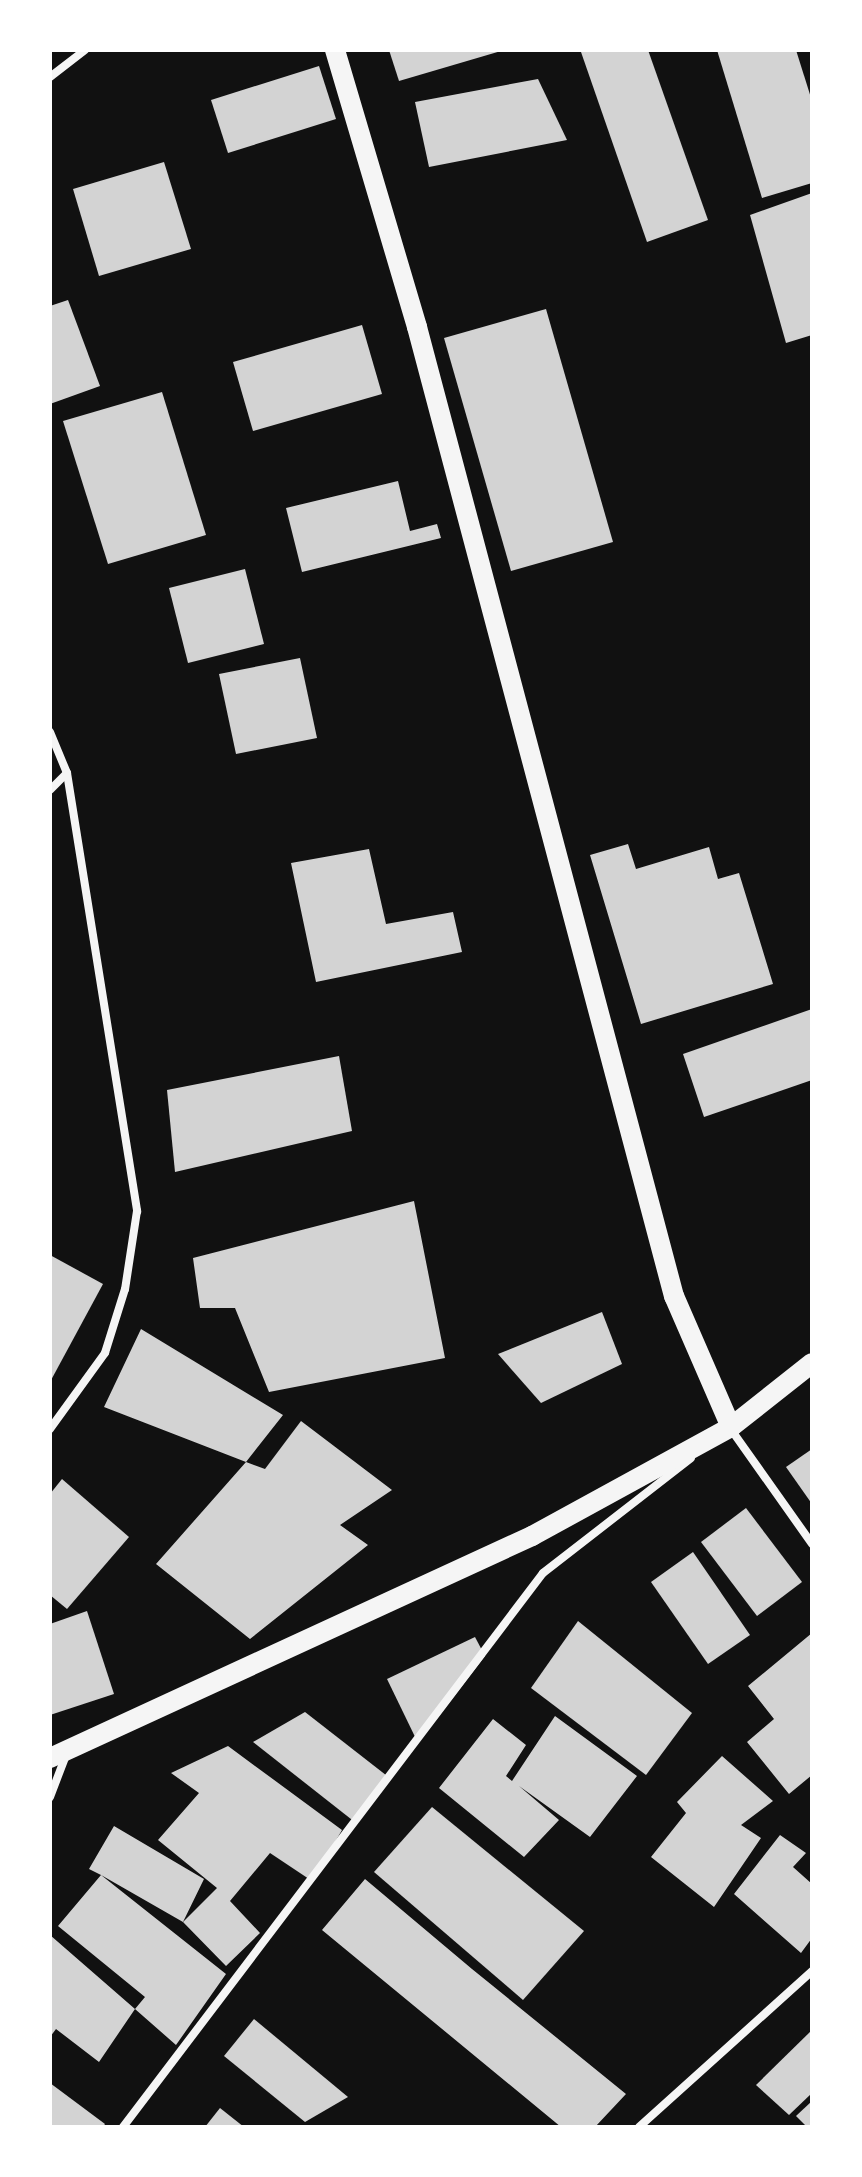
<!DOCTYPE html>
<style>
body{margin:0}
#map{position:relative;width:862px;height:2177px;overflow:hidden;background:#111;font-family:"Nunito Sans",sans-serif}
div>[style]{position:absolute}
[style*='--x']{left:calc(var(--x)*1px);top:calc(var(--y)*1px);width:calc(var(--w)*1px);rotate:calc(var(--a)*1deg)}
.building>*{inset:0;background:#d3d3d3}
.minor>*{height:8px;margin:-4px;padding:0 4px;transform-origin:4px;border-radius:4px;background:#f5f5f5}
.primary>*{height:20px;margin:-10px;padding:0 10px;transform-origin:10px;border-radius:10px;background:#f5f5f5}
span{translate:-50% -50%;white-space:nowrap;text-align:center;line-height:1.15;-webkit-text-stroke:8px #fff;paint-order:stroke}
.frame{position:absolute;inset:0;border:52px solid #fff;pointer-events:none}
</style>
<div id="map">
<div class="building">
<div style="clip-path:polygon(389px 50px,501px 50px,501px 51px,399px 81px)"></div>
<div style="clip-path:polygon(648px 50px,708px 220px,647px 242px,581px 52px)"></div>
<div style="clip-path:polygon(717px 50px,796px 50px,812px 101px,812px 183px,762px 198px)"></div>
<div style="clip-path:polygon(319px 66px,336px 119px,228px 153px,211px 100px)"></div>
<div style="clip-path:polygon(538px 79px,567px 140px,429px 167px,415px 102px)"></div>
<div style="clip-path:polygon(164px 162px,191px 249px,99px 276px,73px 189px)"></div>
<div style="clip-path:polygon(812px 193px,812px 335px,786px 343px,750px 215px)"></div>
<div style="clip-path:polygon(68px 300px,100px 386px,50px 404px,50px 306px)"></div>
<div style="clip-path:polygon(546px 309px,613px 542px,511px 571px,444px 338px)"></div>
<div style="clip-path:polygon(362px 325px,382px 394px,253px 431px,233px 362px)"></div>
<div style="clip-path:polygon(162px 392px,206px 535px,108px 564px,63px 421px)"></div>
<div style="clip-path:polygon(398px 481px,410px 531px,437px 524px,441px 538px,302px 572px,286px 508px)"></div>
<div style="clip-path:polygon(245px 569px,264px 644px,188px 663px,169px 588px)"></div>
<div style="clip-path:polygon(300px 658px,317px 738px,236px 754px,219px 674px)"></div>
<div style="clip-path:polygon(628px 844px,636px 869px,709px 847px,718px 879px,739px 873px,773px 984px,641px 1024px,590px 855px)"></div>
<div style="clip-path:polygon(369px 849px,386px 924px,453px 912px,462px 952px,316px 982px,291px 863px)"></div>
<div style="clip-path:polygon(812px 1009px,812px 1080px,704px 1117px,683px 1054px)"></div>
<div style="clip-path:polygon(339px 1056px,352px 1131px,175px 1172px,167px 1090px)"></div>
<div style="clip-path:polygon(414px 1201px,445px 1358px,269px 1392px,235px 1308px,200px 1308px,193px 1258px)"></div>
<div style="clip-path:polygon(50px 1255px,103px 1284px,50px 1382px)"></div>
<div style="clip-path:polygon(602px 1312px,622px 1364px,541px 1403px,498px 1354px)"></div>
<div style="clip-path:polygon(141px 1329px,283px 1415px,246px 1462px,265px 1469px,301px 1421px,392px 1490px,340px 1525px,368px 1545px,250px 1639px,156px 1564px,246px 1462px,104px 1407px)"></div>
<div style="clip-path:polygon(812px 1449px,812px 1504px,786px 1467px)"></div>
<div style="clip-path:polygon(62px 1479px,129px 1537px,67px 1609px,50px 1595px,50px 1494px)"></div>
<div style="clip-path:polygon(746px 1508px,802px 1582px,757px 1616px,701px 1542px)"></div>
<div style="clip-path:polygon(693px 1552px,750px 1635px,708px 1664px,651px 1582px)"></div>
<div style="clip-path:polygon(87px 1611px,114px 1694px,50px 1715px,50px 1624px)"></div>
<div style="clip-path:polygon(578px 1621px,692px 1713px,646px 1775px,531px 1688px)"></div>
<div style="clip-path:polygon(812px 1633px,812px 1775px,789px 1794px,747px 1742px,774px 1719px,748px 1686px)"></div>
<div style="clip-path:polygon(475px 1637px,485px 1656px,418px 1743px,387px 1679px)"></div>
<div style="clip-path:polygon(305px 1712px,391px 1779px,356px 1823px,253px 1742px)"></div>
<div style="clip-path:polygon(555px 1716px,637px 1776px,590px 1837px,519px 1786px,559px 1820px,524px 1857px,439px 1788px,493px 1719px,526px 1745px,506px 1776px,512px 1781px)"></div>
<div style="clip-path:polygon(228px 1746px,342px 1830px,312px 1881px,270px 1853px,230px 1901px,260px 1933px,226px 1966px,183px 1922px,217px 1888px,158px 1840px,199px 1793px,171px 1773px)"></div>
<div style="clip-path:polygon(722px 1756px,773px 1801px,741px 1825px,761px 1838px,714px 1907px,651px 1857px,686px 1813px,677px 1802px)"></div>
<div style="clip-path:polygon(432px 1807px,584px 1931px,523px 2000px,374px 1872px)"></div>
<div style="clip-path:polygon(114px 1826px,204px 1879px,183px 1922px,101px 1875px,226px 1974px,176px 2045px,135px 2009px,99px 2062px,56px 2029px,50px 2037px,50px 1935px,135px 2009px,145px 1997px,58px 1926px,101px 1875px,89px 1869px)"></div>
<div style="clip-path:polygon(780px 1835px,806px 1853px,793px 1867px,812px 1884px,812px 1938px,801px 1953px,734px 1894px)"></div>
<div style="clip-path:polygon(365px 1879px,472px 1969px,626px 2094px,595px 2127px,561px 2127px,322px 1930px)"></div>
<div style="clip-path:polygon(254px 2019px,348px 2097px,305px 2122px,224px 2056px)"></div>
<div style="clip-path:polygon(812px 2030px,812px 2093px,789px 2115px,756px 2085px)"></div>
<div style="clip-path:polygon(50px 2083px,105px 2124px,103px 2127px,50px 2127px)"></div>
<div style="clip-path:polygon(812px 2101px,812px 2127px,807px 2127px,796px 2116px)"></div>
<div style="clip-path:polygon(220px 2108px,244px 2127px,205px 2127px)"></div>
</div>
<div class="minor">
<div style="--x:50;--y:77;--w:44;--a:-37.6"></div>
<div style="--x:50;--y:732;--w:44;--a:67.5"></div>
<div style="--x:67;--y:773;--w:444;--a:80.9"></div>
<div style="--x:137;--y:1211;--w:79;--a:98.7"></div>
<div style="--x:125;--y:1289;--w:67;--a:107.4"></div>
<div style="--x:105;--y:1353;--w:94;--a:125.9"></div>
<div style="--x:50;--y:790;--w:24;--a:-45"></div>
<div style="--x:730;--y:1428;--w:142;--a:54.7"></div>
<div style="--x:50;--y:1797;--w:45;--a:-69.1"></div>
<div style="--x:123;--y:2127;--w:695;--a:-52.83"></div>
<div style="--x:543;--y:1573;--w:187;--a:-37.8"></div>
<div style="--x:639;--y:2127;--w:233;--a:-42"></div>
</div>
<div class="primary">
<div style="--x:335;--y:50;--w:289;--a:73.5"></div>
<div style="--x:417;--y:327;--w:1003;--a:75.15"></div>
<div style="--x:674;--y:1296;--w:143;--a:66.5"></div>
<div style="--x:50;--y:1758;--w:531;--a:-24.73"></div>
<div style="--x:532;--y:1536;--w:227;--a:-28.7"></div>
<div style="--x:731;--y:1427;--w:103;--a:-38.3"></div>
</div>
<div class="frame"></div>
</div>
